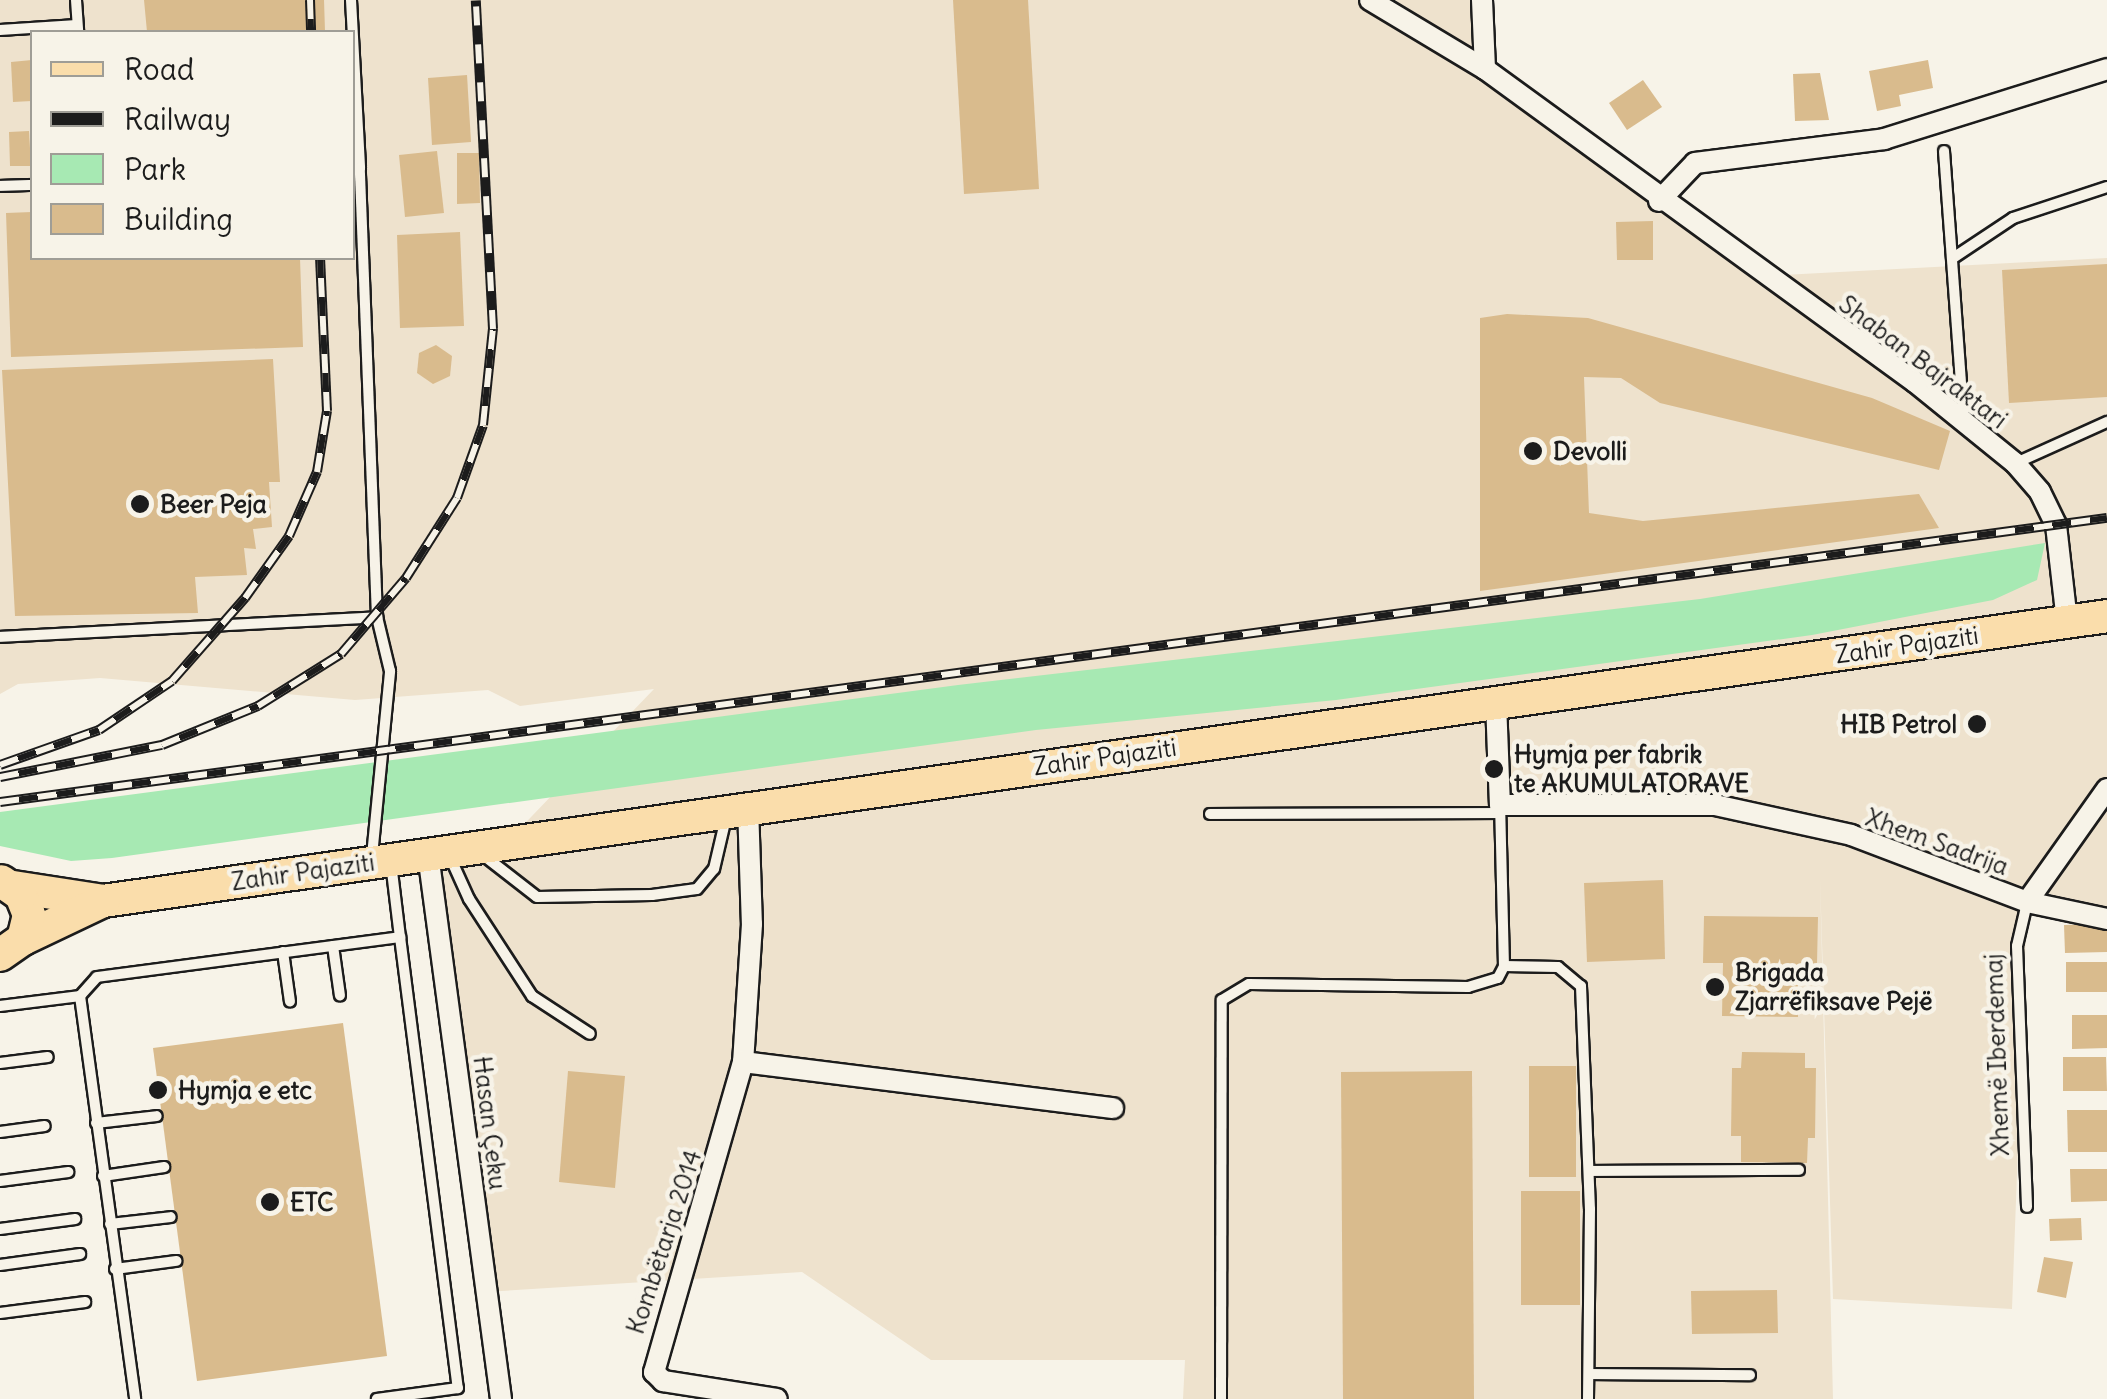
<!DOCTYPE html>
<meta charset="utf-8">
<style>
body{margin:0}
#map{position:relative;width:2107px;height:1399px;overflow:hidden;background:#f7f3e8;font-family:Delius,sans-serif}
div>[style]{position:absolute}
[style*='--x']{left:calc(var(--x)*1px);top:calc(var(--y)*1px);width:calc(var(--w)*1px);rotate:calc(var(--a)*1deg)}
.built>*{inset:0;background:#eee2cd}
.green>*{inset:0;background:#a7e9b3}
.building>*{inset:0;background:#d9bb8d}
.roads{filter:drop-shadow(2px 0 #1c1c1c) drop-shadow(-2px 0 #1c1c1c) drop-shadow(0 2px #1c1c1c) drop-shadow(0 -2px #1c1c1c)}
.service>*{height:10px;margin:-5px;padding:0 5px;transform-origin:5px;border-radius:5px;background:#f7f3e8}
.minor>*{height:20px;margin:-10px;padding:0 10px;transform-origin:10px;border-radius:10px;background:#f7f3e8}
.primary>*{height:32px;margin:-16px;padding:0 16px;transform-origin:16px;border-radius:16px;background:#faddab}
.rail>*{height:10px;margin-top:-5px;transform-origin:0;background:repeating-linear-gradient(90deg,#f7f3e8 0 19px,#1c1c1c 0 38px);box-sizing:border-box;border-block:2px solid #1c1c1c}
.dots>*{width:28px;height:28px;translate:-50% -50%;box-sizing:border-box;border:5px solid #f7f3e8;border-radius:50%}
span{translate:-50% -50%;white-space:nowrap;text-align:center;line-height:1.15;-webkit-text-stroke:9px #f7f3e8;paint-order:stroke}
.street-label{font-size:25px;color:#1c1c1c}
.poi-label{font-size:25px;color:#1c1c1c;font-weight:700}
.left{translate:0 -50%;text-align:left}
.right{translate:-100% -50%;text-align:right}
.legend{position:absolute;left:30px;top:30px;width:325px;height:230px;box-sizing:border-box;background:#f7f3e8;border:2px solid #9f9d96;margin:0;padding:12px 18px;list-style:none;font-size:30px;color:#1c1c1c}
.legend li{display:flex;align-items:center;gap:20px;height:50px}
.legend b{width:50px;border:2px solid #9f9d96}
</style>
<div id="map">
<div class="built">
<div style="clip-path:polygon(evenodd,0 0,1482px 0,1485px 69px,1763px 276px,2107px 258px,2107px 919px,2027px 903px,2012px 1309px,1833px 1299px,1820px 878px,1833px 1399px,1183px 1399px,1185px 1360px,931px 1360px,802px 1272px,485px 1292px,428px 854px,507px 842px,654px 689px,520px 706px,488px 690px,355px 700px,100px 678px,18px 684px,0 694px,0 0,32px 32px,352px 32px,352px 258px,32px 258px,32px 32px)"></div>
</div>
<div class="green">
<div style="clip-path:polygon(2045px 543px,2037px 580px,1993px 600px,1812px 635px,1336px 700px,1036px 730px,112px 858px,71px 861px,0 846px,0 812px,958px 685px,1700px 599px)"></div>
</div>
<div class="building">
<div style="clip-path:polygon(144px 0,324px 0,325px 32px,147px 32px)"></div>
<div style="clip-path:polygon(953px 0,1028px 0,1039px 189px,964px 194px)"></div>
<div style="clip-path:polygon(32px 60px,32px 101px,13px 102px,11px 62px)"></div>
<div style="clip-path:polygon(1928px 60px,1933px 88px,1899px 95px,1901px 106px,1877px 111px,1869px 71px)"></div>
<div style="clip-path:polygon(1820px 73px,1829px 120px,1795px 121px,1793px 74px)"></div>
<div style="clip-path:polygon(467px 75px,471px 142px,432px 145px,428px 78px)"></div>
<div style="clip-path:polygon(1643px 80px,1662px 107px,1627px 130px,1609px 103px)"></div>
<div style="clip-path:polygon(29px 131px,31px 166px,10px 166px,9px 132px)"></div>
<div style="clip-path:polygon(437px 151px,444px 213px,405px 217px,399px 155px)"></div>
<div style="clip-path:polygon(457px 153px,479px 153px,480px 203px,457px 204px)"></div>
<div style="clip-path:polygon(32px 212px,32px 258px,300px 258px,303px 347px,11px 357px,6px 213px)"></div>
<div style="clip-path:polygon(1653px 221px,1653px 260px,1617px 260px,1616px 222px)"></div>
<div style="clip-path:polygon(460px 232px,464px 326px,400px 328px,397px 235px)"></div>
<div style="clip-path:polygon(2107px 264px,2107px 397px,2009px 403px,2002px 270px)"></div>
<div style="clip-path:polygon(1507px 314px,1588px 318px,1872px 398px,1950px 431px,1939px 470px,1660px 403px,1621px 378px,1584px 377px,1589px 513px,1643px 521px,1919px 494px,1939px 528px,1480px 591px,1480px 318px)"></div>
<div style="clip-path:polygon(436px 345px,452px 356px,450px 376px,433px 384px,417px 373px,419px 353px)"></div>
<div style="clip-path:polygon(273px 359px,280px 482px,269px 482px,272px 527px,253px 529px,256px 549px,244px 548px,247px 575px,195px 577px,198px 613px,15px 616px,2px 370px)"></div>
<div style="clip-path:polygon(1663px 880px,1665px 959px,1587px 962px,1584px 883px)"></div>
<div style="clip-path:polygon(1704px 916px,1818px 917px,1817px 964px,1798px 964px,1798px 1017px,1722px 1016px,1723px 963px,1703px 963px)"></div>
<div style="clip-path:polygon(2107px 924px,2107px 952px,2065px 953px,2064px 925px)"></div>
<div style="clip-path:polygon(2066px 962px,2107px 962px,2107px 992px,2066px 992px)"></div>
<div style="clip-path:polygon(2072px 1015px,2107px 1015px,2107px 1048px,2072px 1049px)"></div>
<div style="clip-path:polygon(343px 1023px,387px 1356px,197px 1381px,153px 1048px)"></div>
<div style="clip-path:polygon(1742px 1052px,1805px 1053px,1805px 1068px,1816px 1068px,1815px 1138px,1808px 1138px,1807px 1163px,1741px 1162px,1741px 1136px,1731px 1136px,1732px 1068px,1741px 1068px)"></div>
<div style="clip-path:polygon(2063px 1057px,2106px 1057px,2107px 1091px,2063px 1091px)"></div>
<div style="clip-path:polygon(1529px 1066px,1576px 1066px,1576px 1177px,1529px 1177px)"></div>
<div style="clip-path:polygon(568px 1071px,625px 1076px,615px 1188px,559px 1182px)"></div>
<div style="clip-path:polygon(1472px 1071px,1474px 1399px,1343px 1399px,1341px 1072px)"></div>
<div style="clip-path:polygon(2067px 1110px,2107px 1110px,2107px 1152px,2068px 1152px)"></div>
<div style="clip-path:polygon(2070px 1169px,2107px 1169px,2107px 1201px,2071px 1202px)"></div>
<div style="clip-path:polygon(1521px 1191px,1580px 1191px,1580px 1305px,1521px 1305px)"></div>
<div style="clip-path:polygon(2081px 1218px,2082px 1240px,2050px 1241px,2049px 1219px)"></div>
<div style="clip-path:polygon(2044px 1257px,2073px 1262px,2066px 1298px,2037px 1292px)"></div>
<div style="clip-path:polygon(1777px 1290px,1778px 1333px,1692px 1334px,1691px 1291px)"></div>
</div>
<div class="roads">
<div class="service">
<div style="--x:76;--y:0;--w:32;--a:86"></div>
<div style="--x:351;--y:0;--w:168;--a:86.9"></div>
<div style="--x:360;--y:168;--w:8;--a:173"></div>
<div style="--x:0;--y:30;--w:77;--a:-3.7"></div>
<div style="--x:1944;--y:151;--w:271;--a:85.8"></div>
<div style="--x:0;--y:186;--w:32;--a:-2"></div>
<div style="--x:1953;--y:258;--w:72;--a:-33.7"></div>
<div style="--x:2013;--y:218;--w:99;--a:-18.3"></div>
<div style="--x:2016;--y:463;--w:100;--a:-24.3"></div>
<div style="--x:0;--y:637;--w:378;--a:-3"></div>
<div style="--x:377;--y:617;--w:449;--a:-92.2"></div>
<div style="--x:1210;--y:814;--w:290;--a:-0.2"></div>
<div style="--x:483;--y:855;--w:68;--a:37.9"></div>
<div style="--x:537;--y:897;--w:115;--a:-1"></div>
<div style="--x:652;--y:895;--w:45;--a:-7.6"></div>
<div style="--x:697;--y:889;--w:26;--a:-50"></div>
<div style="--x:714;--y:869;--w:52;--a:-76.8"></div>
<div style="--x:372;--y:856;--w:186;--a:-84.4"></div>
<div style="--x:390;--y:671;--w:56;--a:-103.5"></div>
<div style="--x:450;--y:857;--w:46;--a:65.7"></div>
<div style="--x:469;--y:899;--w:116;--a:57"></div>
<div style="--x:532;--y:996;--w:69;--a:33.2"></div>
<div style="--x:391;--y:863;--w:75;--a:83.1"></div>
<div style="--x:2027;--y:903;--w:44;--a:103.1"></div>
<div style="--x:2017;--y:946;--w:261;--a:87.8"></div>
<div style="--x:333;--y:946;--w:50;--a:82"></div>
<div style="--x:283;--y:952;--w:50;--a:82"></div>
<div style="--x:1504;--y:966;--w:54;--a:1.1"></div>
<div style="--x:1558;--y:967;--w:30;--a:40"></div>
<div style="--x:1581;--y:986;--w:223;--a:87.7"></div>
<div style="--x:1590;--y:1209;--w:190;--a:90.6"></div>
<div style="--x:80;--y:996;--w:407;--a:82.2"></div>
<div style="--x:0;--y:1006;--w:81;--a:-7.1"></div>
<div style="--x:80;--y:996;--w:25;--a:-48"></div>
<div style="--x:97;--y:977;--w:306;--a:-7.5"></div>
<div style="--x:400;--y:937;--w:455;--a:82.7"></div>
<div style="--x:458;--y:1388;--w:82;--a:172.3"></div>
<div style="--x:0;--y:1063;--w:48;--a:-7.1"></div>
<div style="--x:96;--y:1123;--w:61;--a:-6.5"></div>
<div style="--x:0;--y:1132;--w:45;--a:-7.6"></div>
<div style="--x:1589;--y:1171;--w:210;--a:-0.3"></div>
<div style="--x:103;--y:1176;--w:62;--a:-8.4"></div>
<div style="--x:0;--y:1181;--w:69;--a:-7.5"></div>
<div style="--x:110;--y:1224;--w:61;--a:-6.5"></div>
<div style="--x:0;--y:1229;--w:76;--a:-7.6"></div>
<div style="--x:0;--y:1265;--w:81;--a:-7.8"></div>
<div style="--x:115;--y:1269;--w:62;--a:-7.5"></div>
<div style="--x:0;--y:1313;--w:86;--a:-7.4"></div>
<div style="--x:1590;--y:1374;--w:160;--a:0.4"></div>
<div style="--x:1221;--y:1399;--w:399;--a:-89.9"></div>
<div style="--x:1222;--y:1000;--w:31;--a:-31"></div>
<div style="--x:1249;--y:984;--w:219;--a:0.8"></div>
<div style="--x:1468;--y:987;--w:31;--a:-17"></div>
<div style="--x:1498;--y:978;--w:13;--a:-63"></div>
<div style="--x:1504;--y:966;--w:161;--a:-91.4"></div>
</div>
<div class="minor">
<div style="--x:1370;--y:0;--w:134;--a:31"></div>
<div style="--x:1482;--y:0;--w:69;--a:87.5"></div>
<div style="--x:1485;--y:69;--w:532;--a:36.05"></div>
<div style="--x:1915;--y:382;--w:129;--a:39"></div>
<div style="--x:2015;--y:463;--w:38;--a:49"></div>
<div style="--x:2040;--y:492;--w:37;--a:64"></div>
<div style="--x:2056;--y:525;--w:98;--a:83.5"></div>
<div style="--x:1659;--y:201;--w:52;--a:-46.5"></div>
<div style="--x:1695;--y:163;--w:191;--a:-7.2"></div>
<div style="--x:1884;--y:139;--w:234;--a:-17.4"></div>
<div style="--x:1496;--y:702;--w:103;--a:87.8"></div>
<div style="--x:1500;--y:805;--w:215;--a:0"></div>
<div style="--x:1715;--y:805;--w:139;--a:12.4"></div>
<div style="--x:1851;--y:835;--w:188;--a:20.8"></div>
<div style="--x:2107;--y:789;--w:138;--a:125.3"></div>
<div style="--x:2027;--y:902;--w:82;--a:12"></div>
<div style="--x:748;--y:806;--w:118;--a:88.1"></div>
<div style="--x:752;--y:924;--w:138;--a:93.7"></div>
<div style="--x:743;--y:1062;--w:373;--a:7.1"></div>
<div style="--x:428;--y:854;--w:550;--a:82.37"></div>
<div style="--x:743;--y:1062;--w:323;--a:106"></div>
<div style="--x:654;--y:1372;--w:13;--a:45"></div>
<div style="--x:663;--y:1381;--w:115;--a:9"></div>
</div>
<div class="primary">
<div style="--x:13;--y:887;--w:91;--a:8.8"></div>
<div style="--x:103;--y:901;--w:2024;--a:-8.09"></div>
<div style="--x:23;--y:939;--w:89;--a:-25.4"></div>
<div style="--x:0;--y:955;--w:28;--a:-35"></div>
<div style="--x:23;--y:939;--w:25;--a:-76"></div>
<div style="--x:29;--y:915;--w:22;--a:-112"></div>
<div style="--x:21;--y:895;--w:24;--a:-145"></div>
</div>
</div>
<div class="rail">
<div style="--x:310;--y:0;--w:32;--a:88"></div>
<div style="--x:0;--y:765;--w:105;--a:-19.5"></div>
<div style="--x:99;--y:730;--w:88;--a:-33.9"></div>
<div style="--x:172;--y:681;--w:111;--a:-48.7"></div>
<div style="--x:245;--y:598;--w:76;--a:-54.6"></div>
<div style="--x:289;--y:536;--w:70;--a:-66.4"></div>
<div style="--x:317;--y:472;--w:62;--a:-80.7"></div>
<div style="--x:327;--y:411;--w:153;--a:-92.6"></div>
<div style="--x:0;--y:777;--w:165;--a:-11.2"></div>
<div style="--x:162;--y:745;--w:104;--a:-22.1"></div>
<div style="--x:258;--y:706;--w:98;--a:-32.1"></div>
<div style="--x:341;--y:654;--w:100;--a:-49.5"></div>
<div style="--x:406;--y:578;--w:95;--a:-57.5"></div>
<div style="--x:457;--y:498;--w:77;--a:-70.4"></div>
<div style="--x:483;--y:425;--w:97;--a:-84.1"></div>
<div style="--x:493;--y:329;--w:329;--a:-93"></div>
<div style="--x:0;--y:802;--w:2126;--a:-7.68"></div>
</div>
<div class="dots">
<div style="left:1533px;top:451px;background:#1c1c1c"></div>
<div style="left:140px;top:504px;background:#1c1c1c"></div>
<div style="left:1977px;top:724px;background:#1c1c1c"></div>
<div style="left:1494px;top:769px;background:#1c1c1c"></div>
<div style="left:1715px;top:987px;background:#1c1c1c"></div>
<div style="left:158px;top:1090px;background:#1c1c1c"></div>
<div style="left:270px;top:1202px;background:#1c1c1c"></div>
</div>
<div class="street-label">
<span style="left:1923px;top:362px;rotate:37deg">Shaban Bajraktari</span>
<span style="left:1907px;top:645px;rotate:-8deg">Zahir Pajaziti</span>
<span style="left:1105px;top:757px;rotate:-8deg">Zahir Pajaziti</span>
<span style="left:1937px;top:842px;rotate:20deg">Xhem Sadrija</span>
<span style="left:303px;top:872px;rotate:-8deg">Zahir Pajaziti</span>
<span style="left:1997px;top:1055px;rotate:-92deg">Xhemë Iberdemaj</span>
<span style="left:490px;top:1123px;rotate:83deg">Hasan Çeku</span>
<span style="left:664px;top:1242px;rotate:-72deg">Kombëtarja 2014</span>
</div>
<div class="poi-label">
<span class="left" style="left:1553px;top:451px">Devolli</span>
<span class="left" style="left:160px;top:504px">Beer Peja</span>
<span class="right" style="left:1957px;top:724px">HIB Petrol</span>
<span class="left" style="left:1514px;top:769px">Hymja per fabrik<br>te AKUMULATORAVE</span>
<span class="left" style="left:1735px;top:987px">Brigada<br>Zjarrëfiksave Pejë</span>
<span class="left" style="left:178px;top:1090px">Hymja e etc</span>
<span class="left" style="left:290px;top:1202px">ETC</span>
</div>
<ul class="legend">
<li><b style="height:12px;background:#faddab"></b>Road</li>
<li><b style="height:12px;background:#1c1c1c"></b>Railway</li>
<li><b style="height:28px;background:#a7e9b3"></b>Park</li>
<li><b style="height:28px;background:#d9bb8d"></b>Building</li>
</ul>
</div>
